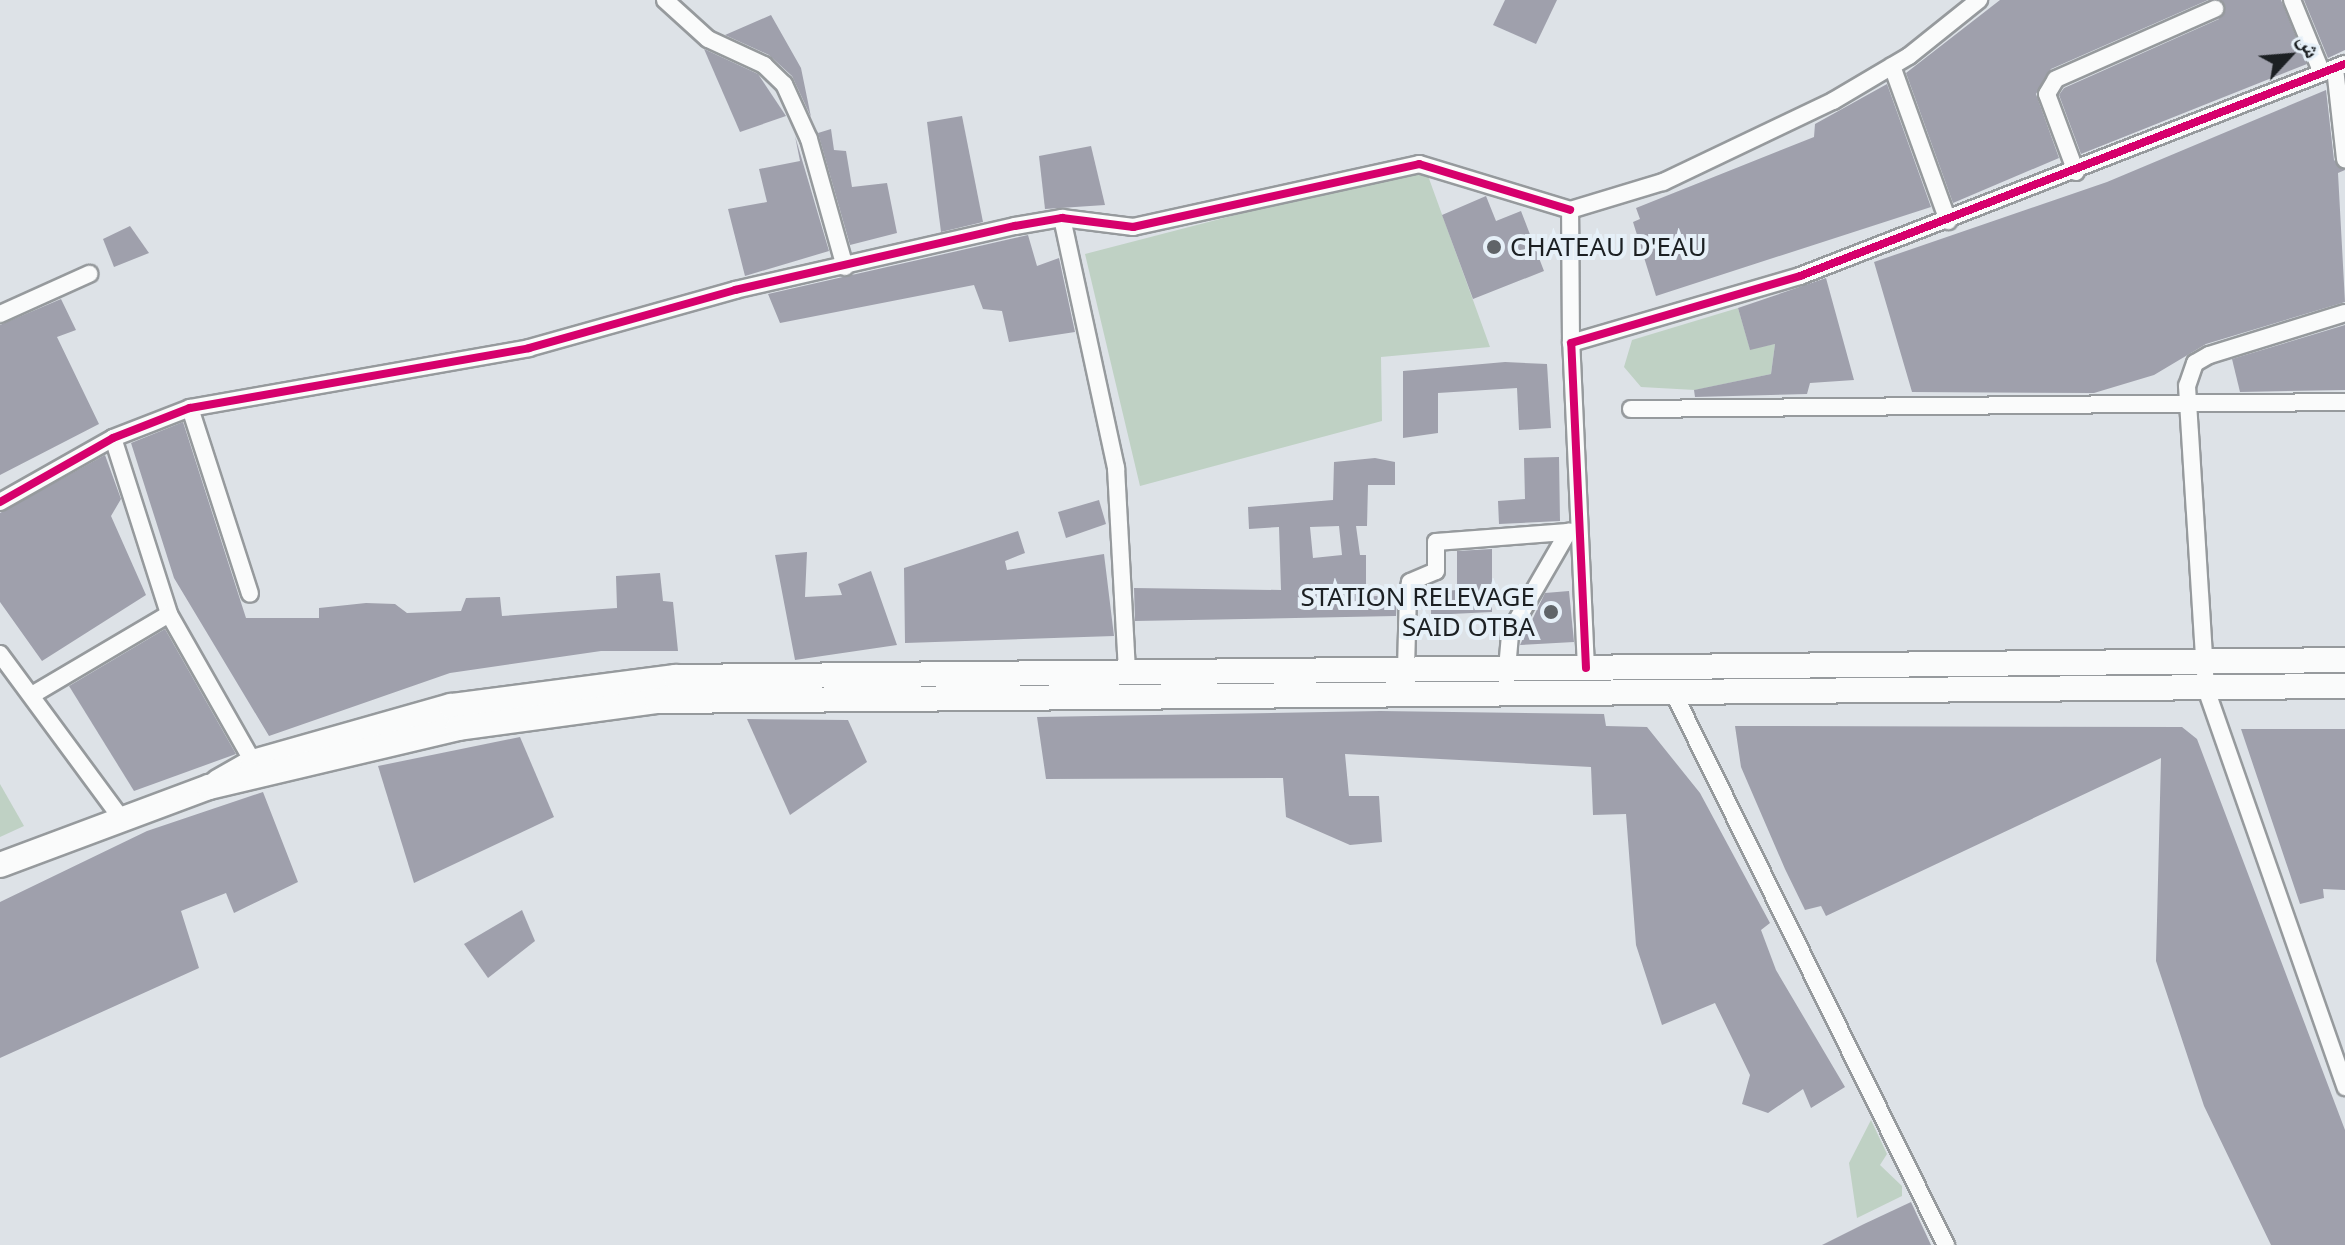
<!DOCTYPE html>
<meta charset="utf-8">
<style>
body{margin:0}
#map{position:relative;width:2345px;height:1245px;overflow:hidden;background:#dde2e7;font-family:"Noto Sans","Noto Naskh Arabic",sans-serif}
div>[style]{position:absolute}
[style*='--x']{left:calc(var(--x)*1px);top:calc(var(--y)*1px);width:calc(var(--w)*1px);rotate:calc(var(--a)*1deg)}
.green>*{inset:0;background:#bfd1c4}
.building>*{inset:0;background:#9fa0ac}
.roads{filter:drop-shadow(2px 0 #969a9d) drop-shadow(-2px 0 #969a9d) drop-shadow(0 2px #969a9d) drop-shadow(0 -2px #969a9d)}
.street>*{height:16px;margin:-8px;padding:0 8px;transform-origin:8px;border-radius:8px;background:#fafbfb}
.secondary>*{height:24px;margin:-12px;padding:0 12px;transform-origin:12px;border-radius:12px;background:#fafbfb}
.cycleway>*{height:8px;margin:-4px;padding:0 4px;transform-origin:4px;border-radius:4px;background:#d6006c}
.dots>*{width:22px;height:22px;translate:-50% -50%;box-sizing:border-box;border:4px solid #e6f0f8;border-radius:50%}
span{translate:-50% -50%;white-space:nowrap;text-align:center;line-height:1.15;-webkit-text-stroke:8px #e6f0f8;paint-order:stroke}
.poi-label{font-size:26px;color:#1c2023}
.left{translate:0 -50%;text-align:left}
.right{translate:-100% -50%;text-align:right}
.north{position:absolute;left:2249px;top:16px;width:80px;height:80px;-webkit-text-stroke:6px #e6f0f8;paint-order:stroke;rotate:64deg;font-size:22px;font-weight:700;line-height:32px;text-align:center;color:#1c2023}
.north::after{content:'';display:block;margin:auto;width:28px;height:36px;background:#1c2023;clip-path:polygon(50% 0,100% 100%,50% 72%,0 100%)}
</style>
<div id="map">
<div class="green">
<div style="clip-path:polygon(1417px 168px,1427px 173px,1490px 347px,1381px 357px,1382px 421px,1140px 486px,1085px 254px)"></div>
<div style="clip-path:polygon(1738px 308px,1750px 349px,1775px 344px,1771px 374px,1695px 390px,1641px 387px,1624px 367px,1632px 340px)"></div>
<div style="clip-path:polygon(0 784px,24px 826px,0 837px)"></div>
<div style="clip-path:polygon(1871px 1120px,1887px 1154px,1880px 1165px,1902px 1186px,1902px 1196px,1857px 1218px,1849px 1163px)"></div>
</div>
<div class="building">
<div style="clip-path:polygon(1505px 0,1557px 0,1536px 44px,1493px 25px)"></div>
<div style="clip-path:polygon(2000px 0,2208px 0,2051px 69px,2036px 94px,2059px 158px,1953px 203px,1906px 73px)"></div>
<div style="clip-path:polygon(2221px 0,2281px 0,2307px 64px,2081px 154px,2059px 95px,2064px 88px,2219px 19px)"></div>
<div style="clip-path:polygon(2304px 0,2345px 0,2345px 50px,2328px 58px)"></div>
<div style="clip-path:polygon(771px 15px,801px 68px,811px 117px,792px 76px,769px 55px,725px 35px)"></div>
<div style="clip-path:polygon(704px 49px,758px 74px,786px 116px,740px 132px)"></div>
<div style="clip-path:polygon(1887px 84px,1931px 207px,1656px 296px,1633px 222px,1640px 219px,1636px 208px,1814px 137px,1815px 124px)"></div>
<div style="clip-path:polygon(2326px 90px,2334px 160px,2345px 170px,2338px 173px,2345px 302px,2206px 344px,2154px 375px,2094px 393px,1912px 392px,1874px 262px,2107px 182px)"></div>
<div style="clip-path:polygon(962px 116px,983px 222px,941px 232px,927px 122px)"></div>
<div style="clip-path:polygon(831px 129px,834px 150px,846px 151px,852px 187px,887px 183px,897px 233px,850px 245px,818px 133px)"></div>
<div style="clip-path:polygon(795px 136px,829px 251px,745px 276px,728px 209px,767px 202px,759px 169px,800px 161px)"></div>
<div style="clip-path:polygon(1091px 146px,1105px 205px,1045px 209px,1039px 156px)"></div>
<div style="clip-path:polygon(1486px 196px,1496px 221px,1521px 211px,1544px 271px,1473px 299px,1442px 215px)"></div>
<div style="clip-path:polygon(130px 226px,149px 253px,114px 267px,103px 239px)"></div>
<div style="clip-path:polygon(1028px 235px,1037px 266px,1059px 258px,1075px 332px,1009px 342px,1002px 311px,983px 309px,974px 285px,780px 323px,768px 294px)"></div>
<div style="clip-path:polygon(1826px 278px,1854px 380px,1810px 383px,1807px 394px,1695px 397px,1694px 390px,1771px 374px,1775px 344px,1750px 350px,1738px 308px)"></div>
<div style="clip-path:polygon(61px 299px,76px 330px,57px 337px,99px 424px,0 475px,0 325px)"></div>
<div style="clip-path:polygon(2345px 325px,2345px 390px,2240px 392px,2232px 359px)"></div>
<div style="clip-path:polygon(1505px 362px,1547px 364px,1551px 428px,1519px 430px,1517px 388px,1438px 393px,1438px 433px,1403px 438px,1403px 371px)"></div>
<div style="clip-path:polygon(183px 422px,246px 618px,319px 618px,319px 608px,366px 603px,395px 604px,407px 613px,461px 611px,466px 598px,500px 597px,502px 616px,617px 608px,616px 576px,660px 573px,663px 601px,673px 602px,678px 651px,601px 651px,450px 673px,269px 736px,174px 578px,131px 443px)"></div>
<div style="clip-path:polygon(105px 455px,121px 499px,111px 516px,146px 595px,42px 661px,0 602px,0 513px)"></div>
<div style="clip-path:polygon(1559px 457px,1560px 521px,1499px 524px,1498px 501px,1525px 499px,1524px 458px)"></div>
<div style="clip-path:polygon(evenodd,1375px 458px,1395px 462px,1395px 485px,1368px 485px,1367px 526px,1356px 526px,1360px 555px,1366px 555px,1366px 597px,1397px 594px,1396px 616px,1135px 621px,1134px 588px,1281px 590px,1279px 527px,1249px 529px,1248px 507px,1333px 500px,1334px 462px,1375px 458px,1339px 526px,1342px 555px,1313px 558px,1310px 527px,1339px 526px)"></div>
<div style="clip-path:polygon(1099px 500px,1106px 524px,1066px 538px,1058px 512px)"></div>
<div style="clip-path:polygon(1018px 531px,1025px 553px,1005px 561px,1007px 570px,1104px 554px,1114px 636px,905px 643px,904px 568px)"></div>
<div style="clip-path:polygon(1492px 549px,1492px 612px,1431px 615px,1431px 592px,1457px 590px,1457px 551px)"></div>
<div style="clip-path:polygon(807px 552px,805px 597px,842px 595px,838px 584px,871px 571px,897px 645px,795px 660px,775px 555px)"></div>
<div style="clip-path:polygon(1569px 591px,1574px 642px,1520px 645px,1545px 593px)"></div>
<div style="clip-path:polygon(165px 629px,236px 754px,134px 791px,69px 686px)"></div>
<div style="clip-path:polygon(1380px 711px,1604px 714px,1606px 726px,1647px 727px,1700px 793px,1770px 923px,1761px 930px,1776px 970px,1845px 1087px,1811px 1108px,1803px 1089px,1768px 1113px,1742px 1104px,1750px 1075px,1715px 1003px,1662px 1025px,1636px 945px,1626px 814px,1593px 815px,1591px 767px,1345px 754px,1349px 796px,1379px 796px,1382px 842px,1350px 845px,1286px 817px,1283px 778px,1046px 779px,1037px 717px)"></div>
<div style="clip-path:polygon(747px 719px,848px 720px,867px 762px,790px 815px)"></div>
<div style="clip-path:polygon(1735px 726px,2182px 727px,2197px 739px,2345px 1130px,2345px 1245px,2271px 1245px,2204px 1106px,2156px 961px,2161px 758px,1826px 916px,1821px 906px,1805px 910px,1785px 869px,1741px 767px)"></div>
<div style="clip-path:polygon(2241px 729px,2345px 729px,2345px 890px,2323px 889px,2324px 898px,2300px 904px)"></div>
<div style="clip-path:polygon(520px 737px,554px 817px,414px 883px,378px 766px)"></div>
<div style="clip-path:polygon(263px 792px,298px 882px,234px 913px,226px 893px,181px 911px,199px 968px,0 1058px,0 902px,147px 831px)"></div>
<div style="clip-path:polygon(522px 910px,535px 941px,488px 978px,464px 944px)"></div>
<div style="clip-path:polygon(1911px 1202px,1931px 1245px,1822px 1245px,1864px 1224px)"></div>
</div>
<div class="roads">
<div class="street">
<div style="--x:665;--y:0;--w:58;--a:42.2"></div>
<div style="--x:708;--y:39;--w:62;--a:24.9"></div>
<div style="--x:764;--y:65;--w:28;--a:44"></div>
<div style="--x:784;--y:84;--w:60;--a:65.6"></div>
<div style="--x:809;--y:139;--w:133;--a:74.3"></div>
<div style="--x:2292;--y:0;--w:79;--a:67.7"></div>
<div style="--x:1892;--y:66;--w:165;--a:70.1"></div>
<div style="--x:2335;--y:68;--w:92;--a:83.7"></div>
<div style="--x:2076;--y:172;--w:83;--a:-110.4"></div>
<div style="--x:2047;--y:94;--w:17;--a:-59"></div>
<div style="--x:2056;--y:79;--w:174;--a:-23.8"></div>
<div style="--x:1062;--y:218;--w:256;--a:77.8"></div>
<div style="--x:1116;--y:468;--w:202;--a:86.9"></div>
<div style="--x:2345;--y:313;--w:142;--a:162.8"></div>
<div style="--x:2209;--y:355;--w:16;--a:150"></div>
<div style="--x:2195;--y:363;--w:24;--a:109"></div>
<div style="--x:2187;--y:386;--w:304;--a:86.4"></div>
<div style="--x:2206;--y:689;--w:422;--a:70.7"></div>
<div style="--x:0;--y:314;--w:98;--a:-24.2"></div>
<div style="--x:1571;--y:343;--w:133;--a:-90.4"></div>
<div style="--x:1570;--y:210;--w:97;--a:-16.8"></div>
<div style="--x:1663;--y:182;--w:188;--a:-25.5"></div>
<div style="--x:1833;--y:101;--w:88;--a:-30.6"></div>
<div style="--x:1909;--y:56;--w:90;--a:-38.7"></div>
<div style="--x:190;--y:408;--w:195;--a:72.1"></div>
<div style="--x:1631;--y:409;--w:714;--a:-0.56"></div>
<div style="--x:113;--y:438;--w:185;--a:72.3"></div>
<div style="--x:0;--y:502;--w:130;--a:-29.5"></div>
<div style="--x:113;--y:438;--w:83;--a:-21.3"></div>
<div style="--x:190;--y:408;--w:344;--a:-10"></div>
<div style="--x:529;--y:348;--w:214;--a:-15.7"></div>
<div style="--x:735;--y:290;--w:287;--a:-12.9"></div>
<div style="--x:1015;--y:226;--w:48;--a:-9.7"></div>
<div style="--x:1062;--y:218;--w:72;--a:7.2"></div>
<div style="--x:1133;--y:227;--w:293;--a:-12.4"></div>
<div style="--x:1419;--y:164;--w:158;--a:16.9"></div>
<div style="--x:0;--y:654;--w:202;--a:53.6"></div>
<div style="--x:1586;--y:668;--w:325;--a:-92.6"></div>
<div style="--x:1571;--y:343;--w:239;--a:-16.3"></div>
<div style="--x:1800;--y:276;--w:585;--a:-21.26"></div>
<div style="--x:1406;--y:669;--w:78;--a:-88.5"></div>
<div style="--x:1408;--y:591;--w:9;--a:-77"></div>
<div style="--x:1410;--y:582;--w:28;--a:-23"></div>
<div style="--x:1436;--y:571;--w:29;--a:-90"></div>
<div style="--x:1436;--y:542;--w:142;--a:-4.4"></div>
<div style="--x:1507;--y:669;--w:37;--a:-85"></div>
<div style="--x:1510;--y:632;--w:116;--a:-59.9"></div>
<div style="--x:1673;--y:692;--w:617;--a:63.73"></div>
<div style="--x:32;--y:695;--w:159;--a:-30.6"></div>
<div style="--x:169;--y:614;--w:170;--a:60.4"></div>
</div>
<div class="secondary">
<div style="--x:218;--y:782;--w:40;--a:-29.7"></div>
<div style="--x:253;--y:762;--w:206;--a:-15.8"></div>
<div style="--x:451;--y:706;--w:226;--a:-7.4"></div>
<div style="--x:675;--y:677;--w:1670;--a:-0.58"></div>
<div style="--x:0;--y:865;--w:223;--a:-20.5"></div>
<div style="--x:209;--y:787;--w:256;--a:-13.3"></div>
<div style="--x:458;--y:728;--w:201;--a:-7.7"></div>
<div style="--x:657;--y:701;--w:1688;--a:-0.51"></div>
</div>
</div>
<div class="cycleway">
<div style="--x:0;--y:502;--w:130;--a:-29.5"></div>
<div style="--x:113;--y:438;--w:83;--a:-21.3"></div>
<div style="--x:190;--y:408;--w:344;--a:-10"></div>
<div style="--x:529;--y:348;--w:214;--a:-15.7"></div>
<div style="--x:735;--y:290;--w:287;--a:-12.9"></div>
<div style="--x:1015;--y:226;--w:48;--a:-9.7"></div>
<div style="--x:1062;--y:218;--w:72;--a:7.2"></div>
<div style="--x:1133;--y:227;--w:293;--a:-12.4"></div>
<div style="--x:1419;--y:164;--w:158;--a:16.9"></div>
<div style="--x:1586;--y:668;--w:325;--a:-92.6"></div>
<div style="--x:1571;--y:343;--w:239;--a:-16.3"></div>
<div style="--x:1800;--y:276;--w:585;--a:-21.26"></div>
</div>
<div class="dots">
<div style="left:1494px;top:247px;background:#606468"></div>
<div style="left:1551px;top:612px;background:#606468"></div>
</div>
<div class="poi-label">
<span class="left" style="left:1510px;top:247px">CHATEAU D'EAU</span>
<span class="right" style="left:1535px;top:612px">STATION RELEVAGE<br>SAID OTBA</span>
</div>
<div class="north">ش</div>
</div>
